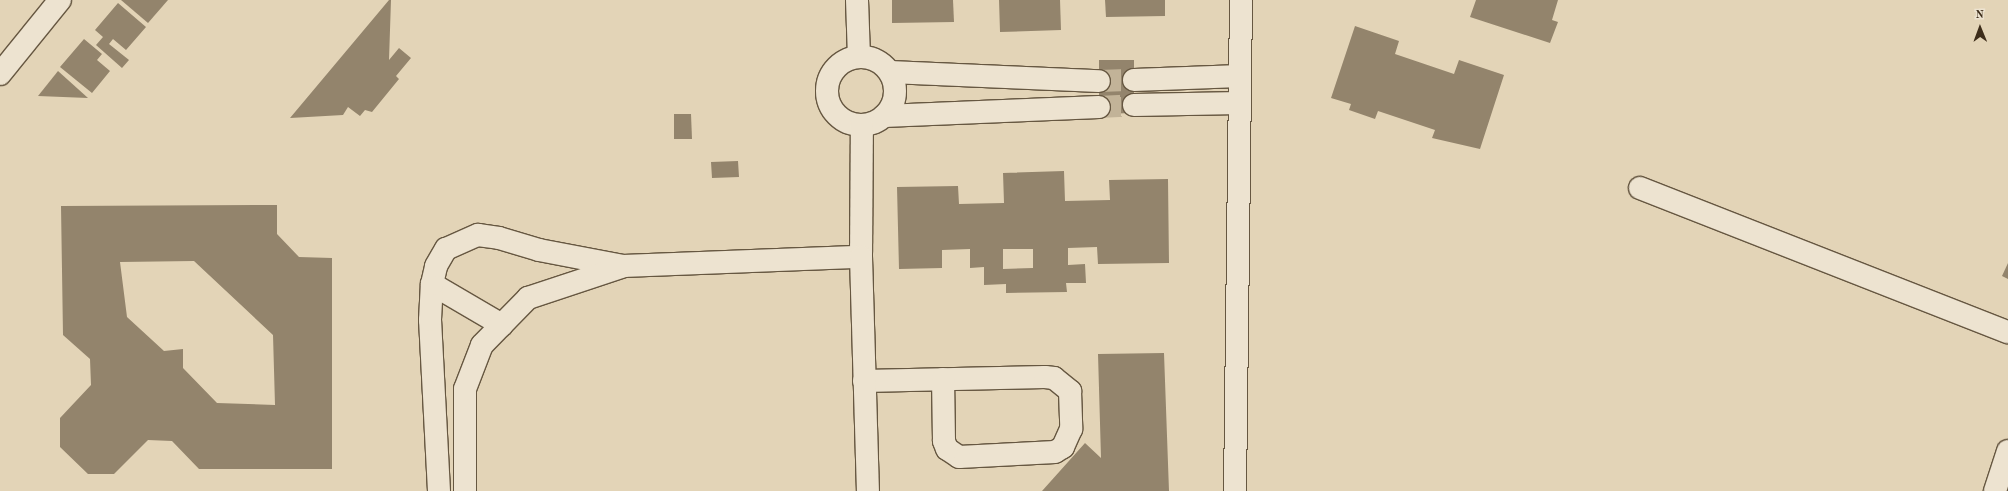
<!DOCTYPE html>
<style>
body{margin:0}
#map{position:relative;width:2008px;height:491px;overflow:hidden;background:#e3d4b7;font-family:"Old Standard TT",serif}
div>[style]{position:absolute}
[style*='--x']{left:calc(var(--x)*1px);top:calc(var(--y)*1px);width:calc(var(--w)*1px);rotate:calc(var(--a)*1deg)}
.building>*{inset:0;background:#93846c}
.minor-tunnel>*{height:22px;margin-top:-11px;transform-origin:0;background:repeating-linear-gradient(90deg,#c2b398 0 22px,transparent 0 33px)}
.roads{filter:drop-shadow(1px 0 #665741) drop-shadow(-1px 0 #665741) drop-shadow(0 1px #665741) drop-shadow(0 -1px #665741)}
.minor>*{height:22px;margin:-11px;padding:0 11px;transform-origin:11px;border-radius:11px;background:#ede3d0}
.minor>.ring{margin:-11px;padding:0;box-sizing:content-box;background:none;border:22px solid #ede3d0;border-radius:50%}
span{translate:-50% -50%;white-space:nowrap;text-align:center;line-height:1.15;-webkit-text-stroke:3px #ede3d0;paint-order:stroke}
.north{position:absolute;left:1960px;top:8px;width:40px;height:40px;-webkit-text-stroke:3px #ede3d0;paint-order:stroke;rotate:359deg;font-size:11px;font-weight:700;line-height:16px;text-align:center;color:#3d2d1a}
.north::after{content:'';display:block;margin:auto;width:14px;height:18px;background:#3d2d1a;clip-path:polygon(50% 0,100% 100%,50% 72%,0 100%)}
</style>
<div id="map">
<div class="building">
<div style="clip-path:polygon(121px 0,168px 0,148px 23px)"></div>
<div style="clip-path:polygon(389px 0,391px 0,389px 60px,399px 48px,411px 58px,396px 76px,399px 79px,372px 112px,365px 110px,360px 116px,348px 107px,343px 115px,290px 118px)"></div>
<div style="clip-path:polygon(892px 0,953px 0,954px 22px,892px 23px)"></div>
<div style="clip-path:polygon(999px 0,1060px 0,1061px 30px,1000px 32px)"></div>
<div style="clip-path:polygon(1105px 0,1165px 0,1165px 16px,1106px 17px)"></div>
<div style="clip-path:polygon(1476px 0,1558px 0,1552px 20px,1558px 22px,1550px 43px,1470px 17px)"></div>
<div style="clip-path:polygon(118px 3px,146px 27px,126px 50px,113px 39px,109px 44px,129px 60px,122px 68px,96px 45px,103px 37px,95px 30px)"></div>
<div style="clip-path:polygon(1355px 26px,1399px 41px,1395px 54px,1454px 74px,1459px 60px,1504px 75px,1480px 149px,1432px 138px,1435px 130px,1378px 111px,1375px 119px,1349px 110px,1351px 104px,1331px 98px)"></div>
<div style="clip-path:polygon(84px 39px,102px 54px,97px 60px,110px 71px,92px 93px,60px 67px)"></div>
<div style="clip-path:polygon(1099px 60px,1134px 60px,1134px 113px,1099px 114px)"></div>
<div style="clip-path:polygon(58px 71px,88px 98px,38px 96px)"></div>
<div style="clip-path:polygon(674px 114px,691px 114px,692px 139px,674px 139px)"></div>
<div style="clip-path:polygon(738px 161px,739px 177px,712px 178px,711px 162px)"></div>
<div style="clip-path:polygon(evenodd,1064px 171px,1065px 201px,1110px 200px,1109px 180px,1168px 179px,1169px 263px,1098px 264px,1097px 247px,1068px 248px,1068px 265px,1085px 264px,1086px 283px,1066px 283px,1067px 292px,1006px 293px,1006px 284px,984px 285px,984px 267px,970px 268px,970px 249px,942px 250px,942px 268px,899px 269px,897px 187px,958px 186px,959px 204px,1004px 203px,1003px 173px,1064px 171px,1003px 249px,1033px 249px,1033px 268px,1003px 269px,1003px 249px)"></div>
<div style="clip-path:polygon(evenodd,277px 205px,277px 234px,299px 257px,332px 258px,332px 469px,199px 469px,172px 441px,148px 440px,114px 474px,88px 474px,60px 447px,60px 418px,91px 385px,90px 359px,63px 335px,61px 206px,277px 205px,194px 261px,273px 335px,275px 405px,217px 403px,183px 368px,183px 349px,164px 351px,127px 317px,120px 262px,194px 261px)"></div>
<div style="clip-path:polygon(2008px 263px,2008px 279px,2002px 276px)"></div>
<div style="clip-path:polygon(1164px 353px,1169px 491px,1042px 491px,1085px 443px,1101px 458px,1098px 354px)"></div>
</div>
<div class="minor-tunnel">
<div style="--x:1099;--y:81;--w:35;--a:-2"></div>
<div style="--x:1099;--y:107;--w:35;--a:-3"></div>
</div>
<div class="roads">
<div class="minor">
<div style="--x:857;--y:0;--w:57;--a:88"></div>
<div class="ring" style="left:827px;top:57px;width:46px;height:46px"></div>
<div style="--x:890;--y:72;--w:209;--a:2.5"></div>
<div style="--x:0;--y:74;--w:95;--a:-51"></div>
<div style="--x:1134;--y:80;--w:106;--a:-2.2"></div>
<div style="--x:1134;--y:105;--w:106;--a:-1.1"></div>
<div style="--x:884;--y:116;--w:215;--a:-2.4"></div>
<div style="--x:1640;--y:188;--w:395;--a:21.4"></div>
<div style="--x:861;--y:257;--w:132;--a:-89.6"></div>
<div style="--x:432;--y:284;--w:81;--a:30.4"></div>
<div style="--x:864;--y:381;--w:181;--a:-1.3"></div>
<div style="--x:1045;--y:377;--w:9;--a:6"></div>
<div style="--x:1054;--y:378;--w:21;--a:39"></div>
<div style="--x:1070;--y:391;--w:38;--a:88"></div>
<div style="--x:1071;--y:429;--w:20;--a:114"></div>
<div style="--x:1063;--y:447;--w:9;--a:148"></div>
<div style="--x:1055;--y:452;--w:96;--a:177"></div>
<div style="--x:959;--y:457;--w:14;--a:-146"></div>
<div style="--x:947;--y:449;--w:9;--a:-111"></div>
<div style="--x:944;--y:441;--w:62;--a:-90.9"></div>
<div style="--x:439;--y:491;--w:171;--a:-93"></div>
<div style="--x:430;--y:320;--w:36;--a:-87"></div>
<div style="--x:432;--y:284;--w:18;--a:-77"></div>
<div style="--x:436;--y:266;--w:20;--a:-60"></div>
<div style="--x:446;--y:249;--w:35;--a:-24"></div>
<div style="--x:478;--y:235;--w:21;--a:8"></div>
<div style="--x:499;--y:238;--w:42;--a:16.7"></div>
<div style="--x:539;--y:250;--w:86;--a:10.8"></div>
<div style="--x:623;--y:266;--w:238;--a:-2.2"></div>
<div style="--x:861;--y:257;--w:234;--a:88.3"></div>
<div style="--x:465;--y:491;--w:102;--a:-90"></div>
<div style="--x:465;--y:389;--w:47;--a:-68.9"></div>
<div style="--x:482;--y:345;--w:66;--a:-45.6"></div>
<div style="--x:528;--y:298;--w:99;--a:-18.3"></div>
<div style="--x:1235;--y:491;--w:491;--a:-89.3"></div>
<div style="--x:1995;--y:491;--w:42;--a:-72"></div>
</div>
</div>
<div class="north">N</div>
</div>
